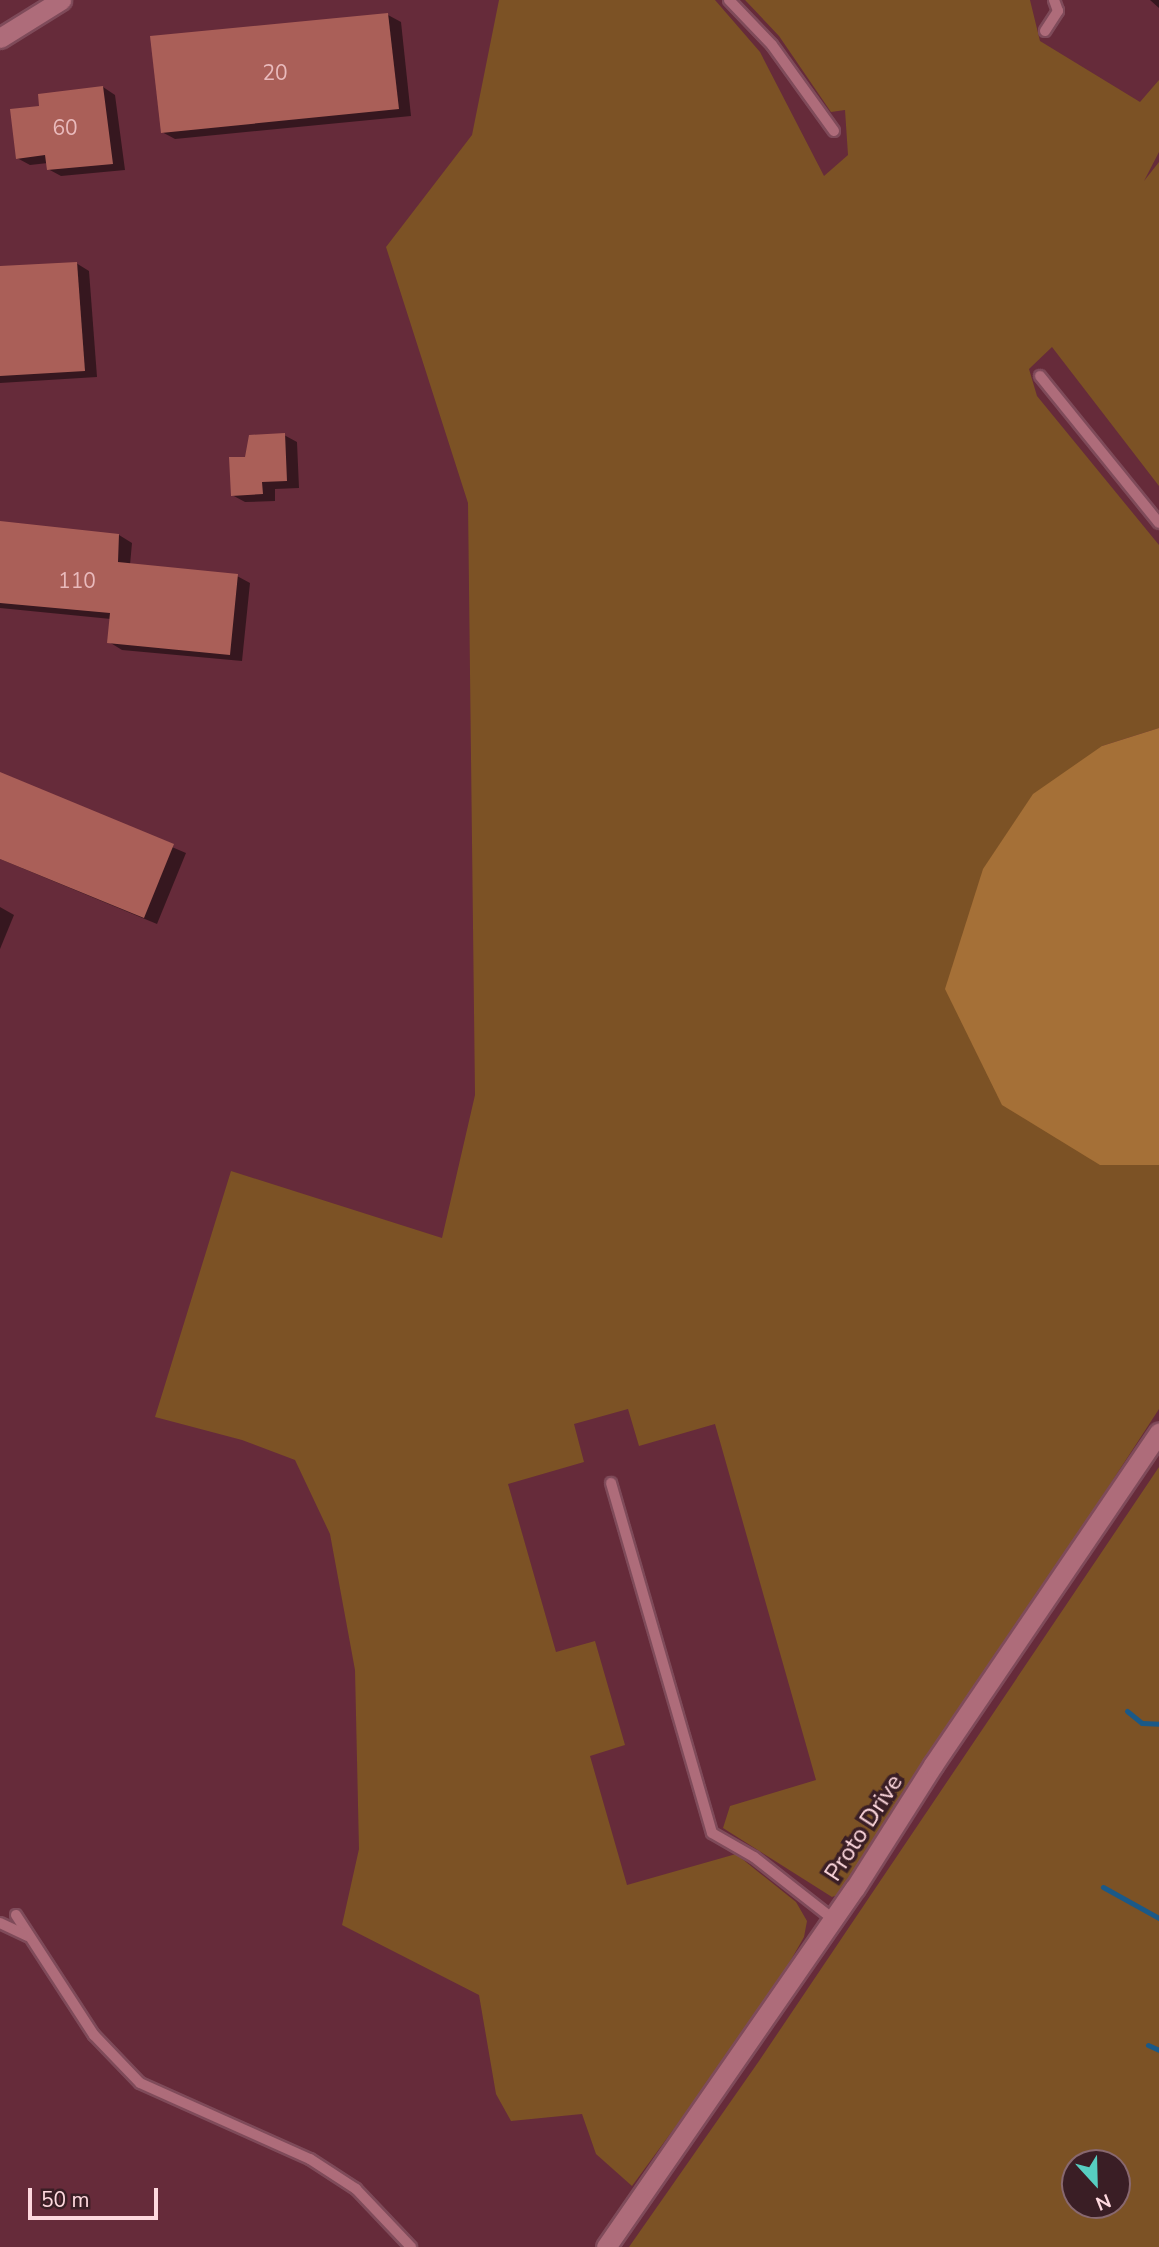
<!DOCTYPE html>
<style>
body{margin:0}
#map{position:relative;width:1159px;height:2247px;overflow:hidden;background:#662b3a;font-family:"Nunito Sans",sans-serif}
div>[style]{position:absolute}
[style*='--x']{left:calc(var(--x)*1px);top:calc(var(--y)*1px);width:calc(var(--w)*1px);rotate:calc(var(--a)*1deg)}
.green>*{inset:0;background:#7c5225}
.forest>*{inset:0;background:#a57037}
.shadow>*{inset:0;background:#0007}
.stream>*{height:5px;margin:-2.5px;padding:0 2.5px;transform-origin:2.5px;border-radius:2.5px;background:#1a5988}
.building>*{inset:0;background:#aa5f58}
.roads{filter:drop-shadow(2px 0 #7f4b5a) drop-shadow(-2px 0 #7f4b5a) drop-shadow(0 2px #7f4b5a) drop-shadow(0 -2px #7f4b5a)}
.service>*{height:10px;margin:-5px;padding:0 5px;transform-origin:5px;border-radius:5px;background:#ae6c7a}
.minor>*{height:19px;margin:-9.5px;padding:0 9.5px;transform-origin:9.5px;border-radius:9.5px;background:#ae6c7a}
span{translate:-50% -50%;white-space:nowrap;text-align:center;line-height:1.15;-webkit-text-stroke:7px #3a1e25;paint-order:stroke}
.number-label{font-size:21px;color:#e9babc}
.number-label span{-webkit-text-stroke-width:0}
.street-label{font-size:24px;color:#fed8de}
.north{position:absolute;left:1061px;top:2149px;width:70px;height:70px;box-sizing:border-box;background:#3a1e25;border:2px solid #88686f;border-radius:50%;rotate:158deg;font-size:19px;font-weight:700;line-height:28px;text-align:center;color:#fed8de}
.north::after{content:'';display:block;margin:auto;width:24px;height:32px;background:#57cec1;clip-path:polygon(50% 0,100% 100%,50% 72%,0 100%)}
.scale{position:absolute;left:28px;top:2188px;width:130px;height:32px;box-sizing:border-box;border:4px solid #fed8de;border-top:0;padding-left:9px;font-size:21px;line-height:24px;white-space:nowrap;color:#fed8de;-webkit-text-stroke:5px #3a1e25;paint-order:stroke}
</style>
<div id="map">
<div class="green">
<div style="clip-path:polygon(499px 0,715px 0,760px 52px,824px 176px,848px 155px,845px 110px,831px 112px,779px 36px,745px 0,1030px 0,1040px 41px,1140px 102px,1159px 80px,1159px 152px,1144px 181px,1159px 162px,1159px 486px,1052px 347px,1029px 369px,1037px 396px,1159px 545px,1159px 728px,1102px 746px,1100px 1165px,1159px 1165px,1159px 1409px,845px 1892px,832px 1897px,723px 1828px,730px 1806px,816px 1780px,715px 1424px,639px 1446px,628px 1409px,574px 1424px,584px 1462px,508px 1484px,556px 1652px,595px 1641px,625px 1745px,590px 1756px,627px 1885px,736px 1854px,796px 1902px,807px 1921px,804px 1937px,767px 2002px,632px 2186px,596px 2154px,582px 2114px,511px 2121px,496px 2094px,479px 1995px,342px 1925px,359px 1849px,355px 1670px,330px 1534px,295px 1460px,242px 1440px,155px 1417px,231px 1171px,442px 1238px,475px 1095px,468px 503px,386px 247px,472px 135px)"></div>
<div style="clip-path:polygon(evenodd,1159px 1467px,1159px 2247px,629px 2247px,759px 2061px,1159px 1467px,1117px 2163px,1117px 2205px,1075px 2205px,1075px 2163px,1117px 2163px)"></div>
</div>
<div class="forest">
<div style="clip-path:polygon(1159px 728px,1159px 1165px,1100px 1165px,1002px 1105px,945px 989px,983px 869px,1033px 794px,1102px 746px)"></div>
</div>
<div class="shadow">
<div style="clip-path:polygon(1150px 0,1159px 0,1159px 8px)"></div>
<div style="clip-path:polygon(388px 15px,401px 22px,411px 116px,175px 139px,162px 132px)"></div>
<div style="clip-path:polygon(103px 87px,115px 95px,125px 170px,61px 176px,48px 169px,48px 163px,30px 165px,17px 158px)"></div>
<div style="clip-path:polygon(76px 263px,89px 271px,97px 377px,0 383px,0 268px)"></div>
<div style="clip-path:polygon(284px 435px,297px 442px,299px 488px,275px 489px,275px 501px,245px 502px,232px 495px,246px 458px)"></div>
<div style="clip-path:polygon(0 522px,119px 535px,132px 543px,130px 565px,237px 576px,250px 583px,242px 661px,122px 650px,109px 642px,111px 619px,0 608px)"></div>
<div style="clip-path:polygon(0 774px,186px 853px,157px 924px,0 859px)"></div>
<div style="clip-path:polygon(0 907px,14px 915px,0 949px)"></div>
</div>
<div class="stream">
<div style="--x:1127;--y:1711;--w:19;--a:39"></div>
<div style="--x:1142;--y:1723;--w:17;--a:3"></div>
<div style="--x:1103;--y:1887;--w:64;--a:29"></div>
<div style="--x:1148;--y:2045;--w:12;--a:24"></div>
</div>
<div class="building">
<div style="clip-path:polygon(388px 13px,399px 109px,161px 133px,150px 36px)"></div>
<div style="clip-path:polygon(103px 86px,113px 164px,47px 170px,45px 155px,16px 159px,10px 109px,39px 106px,38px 94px)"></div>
<div style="clip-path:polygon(77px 262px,85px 371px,0 376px,0 266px)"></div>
<div style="clip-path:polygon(285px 433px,287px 481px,262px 482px,263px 494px,231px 496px,229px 457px,245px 457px,249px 435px)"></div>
<div style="clip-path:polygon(0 521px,119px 534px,118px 562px,238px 574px,230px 655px,107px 643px,110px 613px,0 603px)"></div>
<div style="clip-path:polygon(0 772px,174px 844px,144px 918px,0 859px)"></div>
</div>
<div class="roads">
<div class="service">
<div style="--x:729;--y:0;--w:62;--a:46.3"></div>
<div style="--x:772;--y:45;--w:106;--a:54.2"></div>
<div style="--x:1045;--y:31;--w:24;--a:-57"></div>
<div style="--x:1058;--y:11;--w:12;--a:-110"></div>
<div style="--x:1040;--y:376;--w:189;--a:51"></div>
<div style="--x:611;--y:1483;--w:364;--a:73.9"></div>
<div style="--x:712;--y:1833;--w:48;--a:29.7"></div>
<div style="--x:754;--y:1857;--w:100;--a:38.1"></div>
<div style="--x:16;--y:1915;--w:143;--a:57"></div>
<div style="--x:94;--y:2035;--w:66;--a:46.2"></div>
<div style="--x:140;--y:2083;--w:186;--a:24.1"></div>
<div style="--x:310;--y:2159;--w:55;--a:33.1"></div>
<div style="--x:356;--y:2189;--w:80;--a:46.5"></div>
<div style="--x:0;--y:1923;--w:31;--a:25"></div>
</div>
<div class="minor">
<div style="--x:0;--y:38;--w:72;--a:-31.9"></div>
<div style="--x:606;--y:2247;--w:437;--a:-55.3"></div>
<div style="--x:855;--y:1888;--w:146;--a:-57.6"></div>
<div style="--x:933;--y:1765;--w:402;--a:-55.8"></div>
</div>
</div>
<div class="number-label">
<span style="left:275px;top:73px">20</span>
<span style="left:65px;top:128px">60</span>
<span style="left:77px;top:581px">110</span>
</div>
<div class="street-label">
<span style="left:864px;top:1828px;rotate:-57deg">Proto Drive</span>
</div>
<div class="north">N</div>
<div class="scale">50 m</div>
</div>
